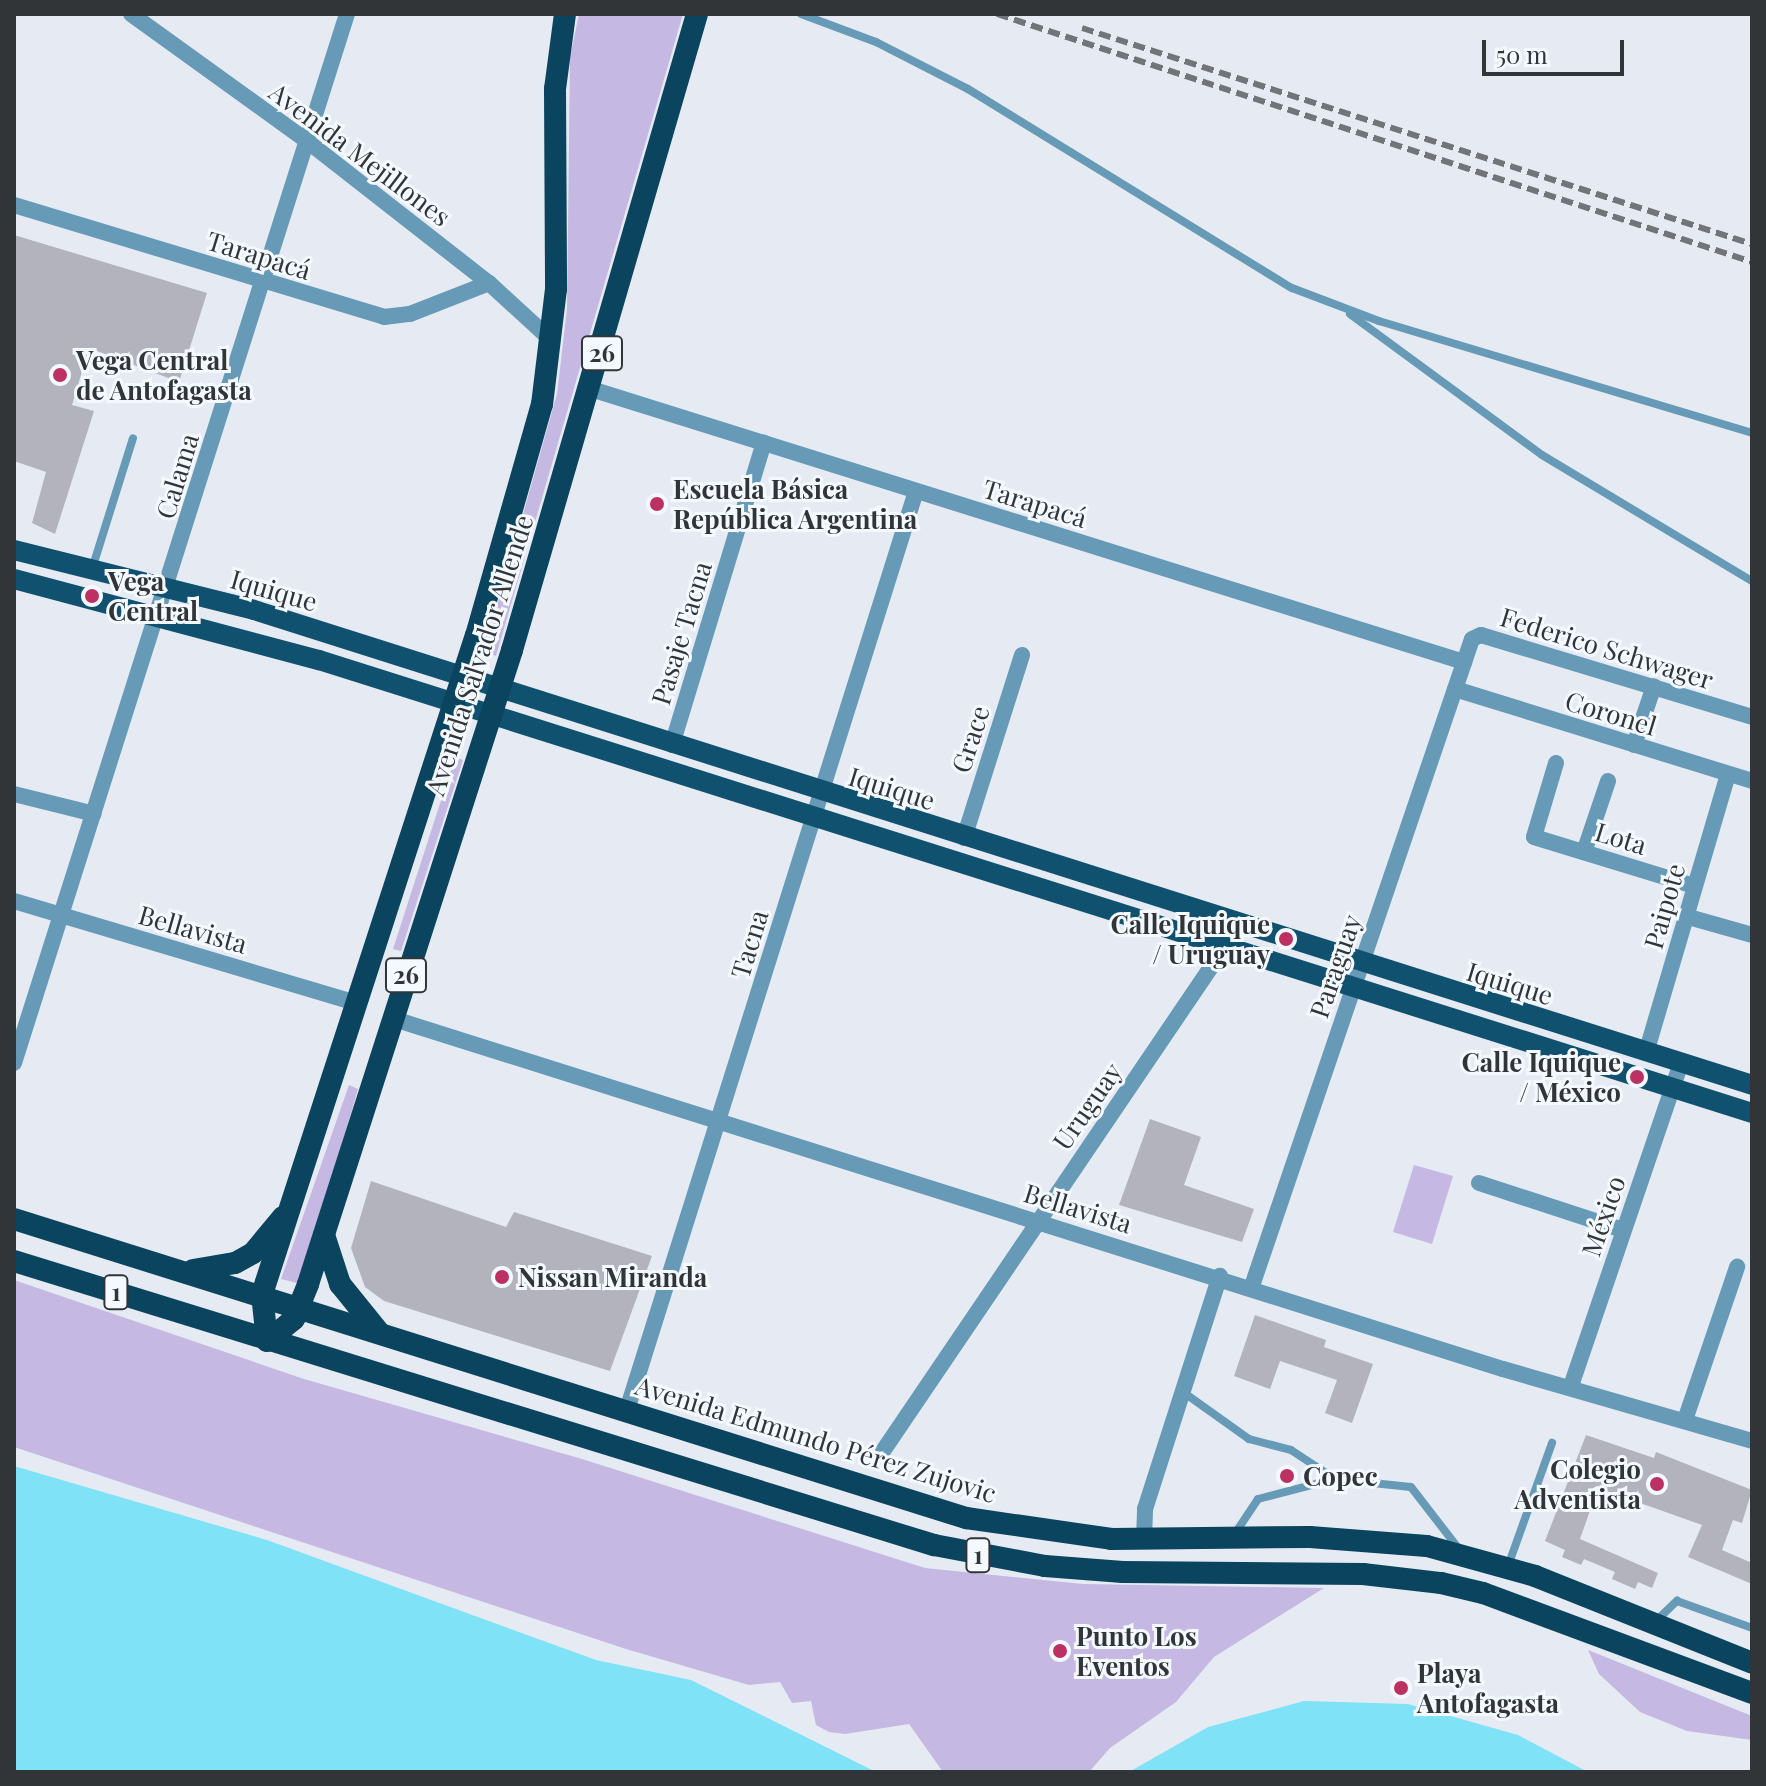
<!DOCTYPE html>
<meta charset="utf-8">
<style>
body{margin:0}
#map{position:relative;width:1766px;height:1786px;overflow:hidden;background:#e6ebf3;font-family:"Playfair Display",serif}
div>[style]{position:absolute}
[style*='--x']{left:calc(var(--x)*1px);top:calc(var(--y)*1px);width:calc(var(--w)*1px);rotate:calc(var(--a)*1deg)}
.green>*{inset:0;background:#c5b8e2}
.water>*{inset:0;background:#80e2f6}
.building>*{inset:0;background:#b2b3bc}
.service>*{height:8px;margin:-4px;padding:0 4px;transform-origin:4px;border-radius:4px;background:#669ab7}
.minor>*{height:16px;margin:-8px;padding:0 8px;transform-origin:8px;border-radius:8px;background:#669ab7}
.tertiary>*{height:16px;margin:-8px;padding:0 8px;transform-origin:8px;border-radius:8px;background:#669ab7}
.primary>*{height:20px;margin:-10px;padding:0 10px;transform-origin:10px;border-radius:10px;background:#0f516f}
.trunk>*{height:22px;margin:-11px;padding:0 11px;transform-origin:11px;border-radius:11px;background:#0a445e}
.rail>*{height:6px;margin-top:-3px;transform-origin:0;background:repeating-linear-gradient(90deg,#717479 0 12px,transparent 0 18px)}
.dots>*{width:22px;height:22px;translate:-50% -50%;box-sizing:border-box;border:4px solid #f4f9ff;border-radius:50%}
span{translate:-50% -50%;white-space:nowrap;text-align:center;line-height:1.15;-webkit-text-stroke:6px #f4f9ff;paint-order:stroke}
.shield-label span{padding:2px 6px;background:#f4f9ff;border:2px solid;border-radius:6px;-webkit-text-stroke-width:0}
.shield-label{font-size:24px;color:#323538;font-weight:700}
.street-label{font-size:26px;color:#323538}
.poi-label{font-size:26px;color:#323538;font-weight:700}
.left{translate:0 -50%;text-align:left}
.right{translate:-100% -50%;text-align:right}
.frame{position:absolute;inset:0;border:16px solid #323538;pointer-events:none}
.scale{position:absolute;left:1482px;top:40px;width:142px;height:36px;box-sizing:border-box;border:4px solid #323538;border-top:0;padding-left:10px;font-size:24px;line-height:28px;white-space:nowrap;color:#323538;-webkit-text-stroke:6px #f4f9ff;paint-order:stroke}
</style>
<div id="map">
<div class="green">
<div style="clip-path:polygon(579px 14px,683px 14px,496px 656px,484px 652px,557px 394px,567px 309px,570px 57px)"></div>
<div style="clip-path:polygon(455px 757px,463px 760px,401px 951px,393px 949px)"></div>
<div style="clip-path:polygon(349px 1085px,358px 1089px,301px 1284px,281px 1279px)"></div>
<div style="clip-path:polygon(1414px 1165px,1453px 1176px,1432px 1244px,1393px 1232px)"></div>
<div style="clip-path:polygon(14px 1280px,304px 1379px,582px 1459px,925px 1568px,1083px 1584px,1324px 1588px,1214px 1657px,1176px 1702px,1110px 1748px,1089px 1772px,943px 1772px,909px 1724px,845px 1734px,829px 1732px,816px 1725px,811px 1701px,792px 1703px,780px 1682px,749px 1685px,626px 1649px,14px 1447px)"></div>
<div style="clip-path:polygon(1588px 1650px,1752px 1716px,1752px 1740px,1687px 1731px,1640px 1712px,1599px 1674px)"></div>
</div>
<div class="water">
<div style="clip-path:polygon(14px 1466px,267px 1540px,596px 1660px,691px 1680px,876px 1772px,14px 1772px)"></div>
<div style="clip-path:polygon(1304px 1701px,1408px 1704px,1518px 1735px,1588px 1772px,1129px 1772px,1208px 1727px)"></div>
</div>
<div class="building">
<div style="clip-path:polygon(14px 235px,207px 293px,179px 382px,89px 348px,72px 405px,94px 411px,55px 534px,32px 523px,46px 472px,14px 461px)"></div>
<div style="clip-path:polygon(1150px 1119px,1201px 1137px,1184px 1185px,1254px 1209px,1242px 1242px,1119px 1205px)"></div>
<div style="clip-path:polygon(371px 1181px,506px 1227px,514px 1212px,652px 1256px,610px 1371px,384px 1301px,365px 1287px,351px 1248px)"></div>
<div style="clip-path:polygon(1255px 1315px,1326px 1340px,1324px 1347px,1373px 1364px,1352px 1423px,1325px 1413px,1337px 1380px,1280px 1361px,1270px 1389px,1234px 1376px)"></div>
<div style="clip-path:polygon(1586px 1435px,1654px 1458px,1656px 1452px,1752px 1490px,1742px 1523px,1733px 1520px,1722px 1550px,1752px 1563px,1752px 1584px,1688px 1557px,1702px 1525px,1598px 1488px,1580px 1539px,1658px 1573px,1652px 1588px,1638px 1582px,1635px 1589px,1612px 1579px,1615px 1572px,1584px 1559px,1581px 1565px,1562px 1557px,1565px 1550px,1545px 1541px)"></div>
</div>
<div class="service">
<div style="--x:801;--y:14;--w:80;--a:20.5"></div>
<div style="--x:876;--y:42;--w:103;--a:27.1"></div>
<div style="--x:968;--y:89;--w:380;--a:31.6"></div>
<div style="--x:1292;--y:288;--w:93;--a:20.8"></div>
<div style="--x:1379;--y:321;--w:389;--a:16.7"></div>
<div style="--x:1350;--y:314;--w:238;--a:36.3"></div>
<div style="--x:1542;--y:455;--w:245;--a:31"></div>
<div style="--x:92;--y:569;--w:137;--a:-72.6"></div>
<div style="--x:1183;--y:1392;--w:81;--a:35.5"></div>
<div style="--x:1249;--y:1439;--w:43;--a:14.7"></div>
<div style="--x:1291;--y:1450;--w:53;--a:33.4"></div>
<div style="--x:1234;--y:1535;--w:43;--a:-56.3"></div>
<div style="--x:1258;--y:1499;--w:80;--a:-14.6"></div>
<div style="--x:1335;--y:1479;--w:76;--a:6"></div>
<div style="--x:1411;--y:1487;--w:78;--a:52.3"></div>
<div style="--x:1508;--y:1566;--w:131;--a:-70.3"></div>
<div style="--x:1657;--y:1620;--w:28;--a:-44"></div>
<div style="--x:1677;--y:1601;--w:80;--a:19.8"></div>
</div>
<div class="minor">
<div style="--x:14;--y:205;--w:387;--a:16.8"></div>
<div style="--x:384;--y:317;--w:26;--a:-7"></div>
<div style="--x:410;--y:314;--w:85;--a:-21.4"></div>
<div style="--x:591;--y:389;--w:915;--a:17.37"></div>
<div style="--x:1455;--y:689;--w:311;--a:17.2"></div>
<div style="--x:672;--y:745;--w:316;--a:-73.1"></div>
<div style="--x:1634;--y:745;--w:62;--a:-71.3"></div>
<div style="--x:1556;--y:763;--w:77;--a:106.6"></div>
<div style="--x:1534;--y:837;--w:167;--a:17"></div>
<div style="--x:14;--y:794;--w:82;--a:14"></div>
<div style="--x:964;--y:838;--w:192;--a:-72.4"></div>
<div style="--x:1584;--y:852;--w:75;--a:-71.3"></div>
<div style="--x:14;--y:901;--w:358;--a:16.6"></div>
<div style="--x:1685;--y:916;--w:70;--a:15.8"></div>
<div style="--x:391;--y:1018;--w:1166;--a:17.52"></div>
<div style="--x:1503;--y:1369;--w:259;--a:16.1"></div>
<div style="--x:1646;--y:1053;--w:291;--a:-73.6"></div>
<div style="--x:1479;--y:1183;--w:151;--a:18.1"></div>
<div style="--x:1252;--y:1286;--w:683;--a:-71.22"></div>
<div style="--x:1472;--y:639;--w:10;--a:-24"></div>
<div style="--x:1481;--y:635;--w:283;--a:16.8"></div>
<div style="--x:1571;--y:1386;--w:341;--a:-71.2"></div>
<div style="--x:627;--y:1410;--w:963;--a:-72.54"></div>
<div style="--x:1685;--y:1420;--w:162;--a:-71.2"></div>
<div style="--x:883;--y:1451;--w:608;--a:-55.87"></div>
<div style="--x:1144;--y:1540;--w:31;--a:-88"></div>
<div style="--x:1145;--y:1509;--w:245;--a:-72.2"></div>
</div>
<div class="tertiary">
<div style="--x:131;--y:14;--w:217;--a:35.8"></div>
<div style="--x:307;--y:141;--w:231;--a:38"></div>
<div style="--x:489;--y:283;--w:86;--a:42.6"></div>
<div style="--x:14;--y:1063;--w:1101;--a:-72.39"></div>
</div>
<div class="primary">
<div style="--x:14;--y:550;--w:247;--a:14"></div>
<div style="--x:254;--y:610;--w:1572;--a:17.59"></div>
<div style="--x:14;--y:579;--w:316;--a:14.9"></div>
<div style="--x:319;--y:660;--w:1503;--a:17.54"></div>
</div>
<div class="trunk">
<div style="--x:565;--y:14;--w:76;--a:97.6"></div>
<div style="--x:555;--y:89;--w:200;--a:89.7"></div>
<div style="--x:556;--y:289;--w:116;--a:96.9"></div>
<div style="--x:542;--y:404;--w:240;--a:105.9"></div>
<div style="--x:476;--y:635;--w:693;--a:107.99"></div>
<div style="--x:262;--y:1294;--w:47;--a:83.9"></div>
<div style="--x:267;--y:1341;--w:35;--a:-39"></div>
<div style="--x:294;--y:1319;--w:38;--a:-68"></div>
<div style="--x:308;--y:1284;--w:666;--a:-72.16"></div>
<div style="--x:512;--y:650;--w:662;--a:-73.78"></div>
<div style="--x:14;--y:1219;--w:998;--a:17.44"></div>
<div style="--x:966;--y:1518;--w:147;--a:8.2"></div>
<div style="--x:1111;--y:1539;--w:199;--a:-0.6"></div>
<div style="--x:1310;--y:1537;--w:117;--a:4.4"></div>
<div style="--x:1427;--y:1546;--w:112;--a:15.5"></div>
<div style="--x:1535;--y:1576;--w:234;--a:21.8"></div>
<div style="--x:324;--y:1235;--w:52;--a:71.9"></div>
<div style="--x:340;--y:1284;--w:60;--a:51"></div>
<div style="--x:14;--y:1261;--w:963;--a:17.16"></div>
<div style="--x:934;--y:1545;--w:113;--a:10.7"></div>
<div style="--x:1045;--y:1566;--w:78;--a:4.4"></div>
<div style="--x:1123;--y:1572;--w:240;--a:0.5"></div>
<div style="--x:1363;--y:1574;--w:79;--a:6.6"></div>
<div style="--x:1441;--y:1583;--w:43;--a:13.4"></div>
<div style="--x:1483;--y:1593;--w:287;--a:20.4"></div>
<div style="--x:193;--y:1270;--w:43;--a:-9.5"></div>
<div style="--x:235;--y:1263;--w:21;--a:-29"></div>
<div style="--x:253;--y:1253;--w:47;--a:-50.2"></div>
</div>
<div class="rail">
<div style="--x:997;--y:14;--w:795;--a:18.18"></div>
<div style="--x:1082;--y:28;--w:704;--a:17.87"></div>
</div>
<div class="dots">
<div style="left:60px;top:375px;background:#bd3062"></div>
<div style="left:657px;top:504px;background:#bd3062"></div>
<div style="left:92px;top:596px;background:#bd3062"></div>
<div style="left:1286px;top:939px;background:#bd3062"></div>
<div style="left:1637px;top:1077px;background:#bd3062"></div>
<div style="left:502px;top:1277px;background:#bd3062"></div>
<div style="left:1287px;top:1476px;background:#bd3062"></div>
<div style="left:1657px;top:1484px;background:#bd3062"></div>
<div style="left:1060px;top:1651px;background:#bd3062"></div>
<div style="left:1401px;top:1688px;background:#bd3062"></div>
</div>
<div class="shield-label">
<span style="left:602px;top:353px">26</span>
<span style="left:406px;top:975px">26</span>
<span style="left:116px;top:1292px">1</span>
<span style="left:978px;top:1555px">1</span>
</div>
<div class="street-label">
<span style="left:360px;top:154px;rotate:37deg">Avenida Mejillones</span>
<span style="left:259px;top:255px;rotate:17deg">Tarapacá</span>
<span style="left:177px;top:476px;rotate:-73deg">Calama</span>
<span style="left:1035px;top:503px;rotate:17deg">Tarapacá</span>
<span style="left:274px;top:590px;rotate:16deg">Iquique</span>
<span style="left:681px;top:633px;rotate:-73deg">Pasaje Tacna</span>
<span style="left:1607px;top:648px;rotate:17deg">Federico Schwager</span>
<span style="left:479px;top:655px;rotate:-72deg">Avenida Salvador Allende</span>
<span style="left:1611px;top:713px;rotate:17deg">Coronel</span>
<span style="left:970px;top:739px;rotate:-72deg">Grace</span>
<span style="left:892px;top:788px;rotate:17deg">Iquique</span>
<span style="left:1621px;top:838px;rotate:17deg">Lota</span>
<span style="left:1664px;top:906px;rotate:-74deg">Paipote</span>
<span style="left:193px;top:929px;rotate:16deg">Bellavista</span>
<span style="left:749px;top:944px;rotate:-73deg">Tacna</span>
<span style="left:1335px;top:966px;rotate:-71deg">Paraguay</span>
<span style="left:1510px;top:983px;rotate:17deg">Iquique</span>
<span style="left:1087px;top:1106px;rotate:-55deg">Uruguay</span>
<span style="left:1078px;top:1208px;rotate:17deg">Bellavista</span>
<span style="left:1603px;top:1216px;rotate:-71deg">México</span>
<span style="left:816px;top:1439px;rotate:17deg">Avenida Edmundo Pérez Zujovic</span>
</div>
<div class="poi-label">
<span class="left" style="left:76px;top:375px">Vega Central<br>de Antofagasta</span>
<span class="left" style="left:673px;top:504px">Escuela Básica<br>República Argentina</span>
<span class="left" style="left:108px;top:596px">Vega<br>Central</span>
<span class="right" style="left:1270px;top:939px">Calle Iquique<br>/ Uruguay</span>
<span class="right" style="left:1621px;top:1077px">Calle Iquique<br>/ México</span>
<span class="left" style="left:518px;top:1277px">Nissan Miranda</span>
<span class="right" style="left:1641px;top:1484px">Colegio<br>Adventista</span>
<span class="left" style="left:1303px;top:1476px">Copec</span>
<span class="left" style="left:1076px;top:1651px">Punto Los<br>Eventos</span>
<span class="left" style="left:1417px;top:1688px">Playa<br>Antofagasta</span>
</div>
<div class="frame"></div>
<div class="scale">50 m</div>
</div>
